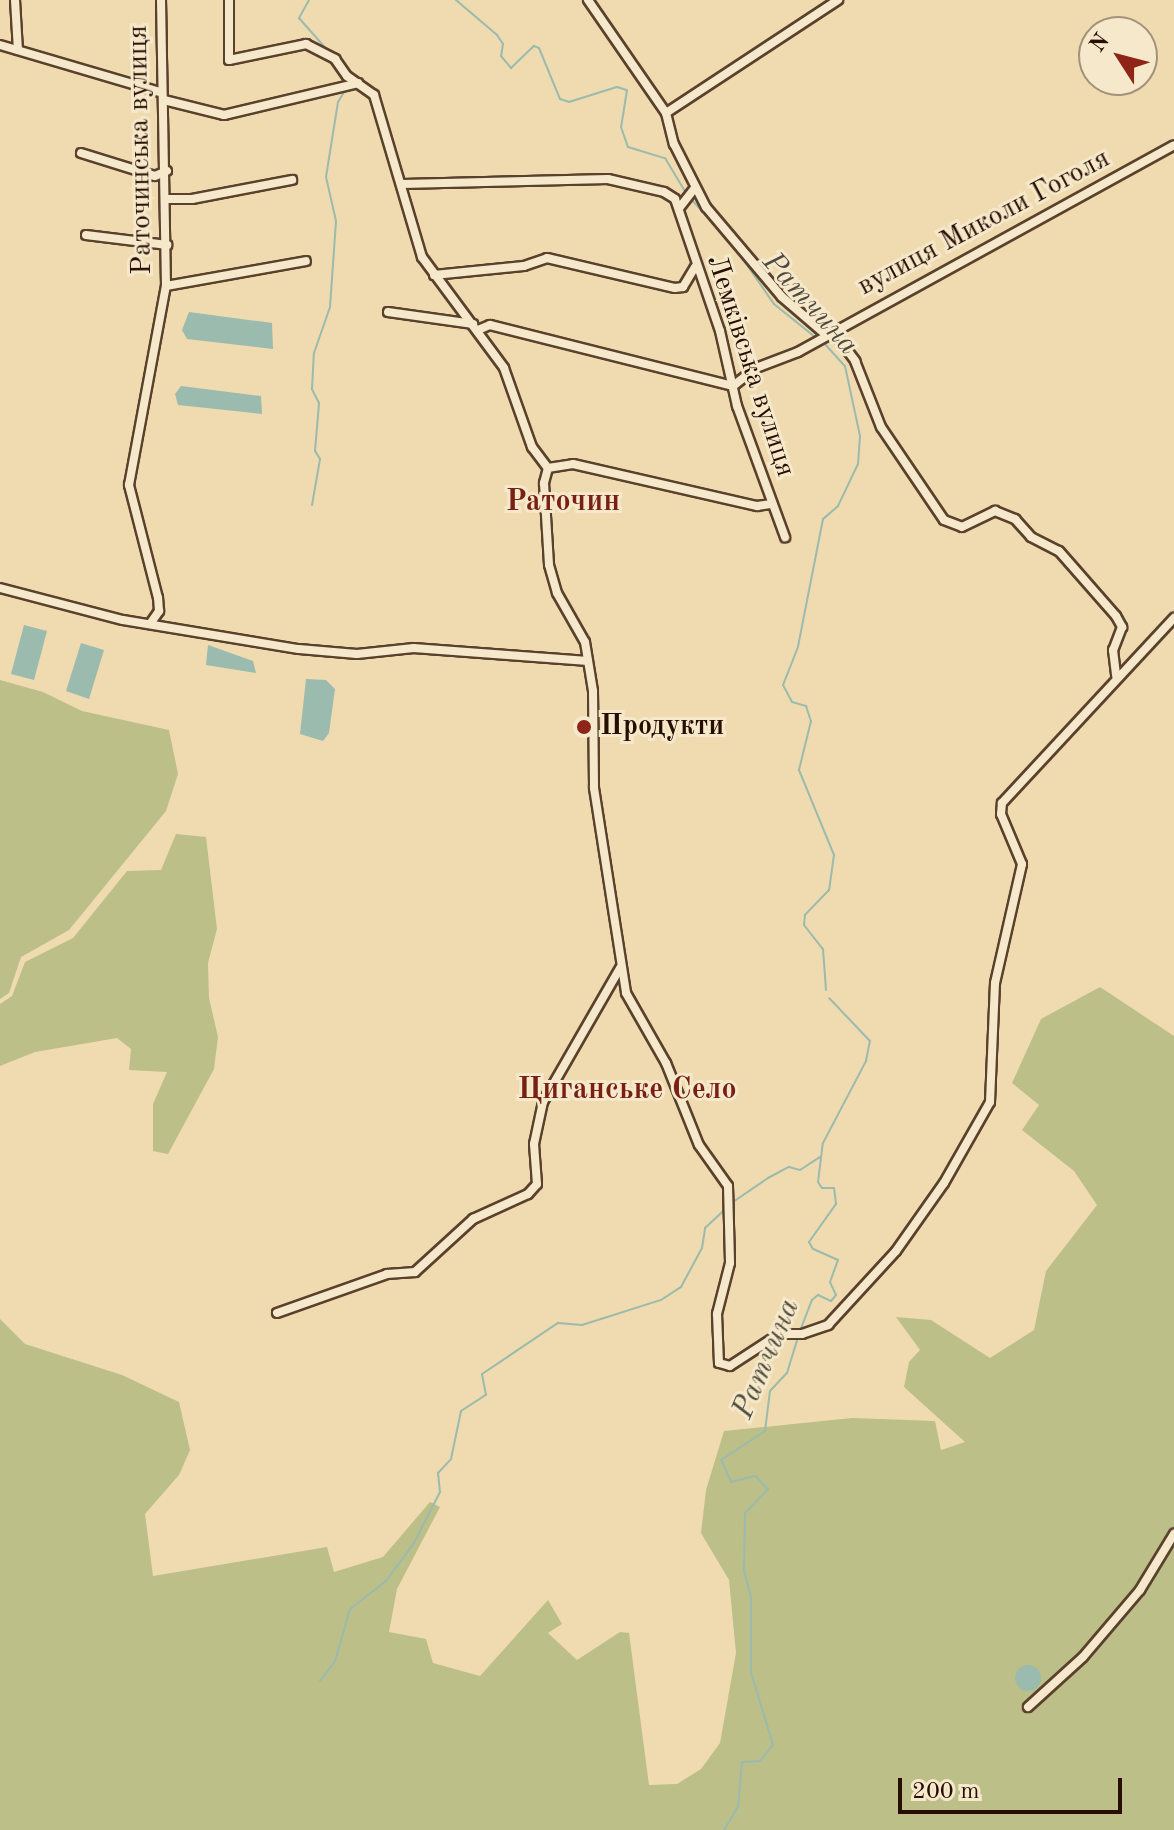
<!DOCTYPE html>
<meta charset="utf-8">
<style>
body{margin:0}
#map{position:relative;width:1174px;height:1830px;overflow:hidden;background:#efdbaf;font-family:"Old Standard TT",serif}
div>[style]{position:absolute}
[style*='--x']{left:calc(var(--x)*1px);top:calc(var(--y)*1px);width:calc(var(--w)*1px);rotate:calc(var(--a)*1deg)}
.green>*{inset:0;background:#bcbf88}
.water>*{inset:0;background:#9abbad}
.round{border-radius:50%}
.stream>*{height:2px;margin:-1px;padding:0 1px;transform-origin:1px;border-radius:1px;background:#9abbad}
.roads{filter:drop-shadow(2px 0 #5a412c) drop-shadow(-2px 0 #5a412c) drop-shadow(0 2px #5a412c) drop-shadow(0 -2px #5a412c)}
.minor>*{height:8px;margin:-4px;padding:0 4px;transform-origin:4px;border-radius:4px;background:#f5e8cb}
.dots>*{width:22px;height:22px;translate:-50% -50%;box-sizing:border-box;border:4px solid #f5e8cb;border-radius:50%}
span{translate:-50% -50%;white-space:nowrap;text-align:center;line-height:1.15;-webkit-text-stroke:6px #f5e8cb;paint-order:stroke}
.street-label{font-size:28px;color:#280e01}
.poi-label{font-size:28px;color:#280e01;font-weight:700}
.left{translate:0 -50%;text-align:left}
.water-label{font-size:30px;color:#504b3d;font-style:italic}
.neighbourhood-label{font-size:30px;color:#7a1f14;font-weight:700}
.north{position:absolute;left:1078px;top:16px;width:80px;height:80px;box-sizing:border-box;background:#f5e8cb;border:2px solid #a3917a;border-radius:50%;rotate:306deg;font-size:22px;font-weight:700;line-height:32px;text-align:center;color:#280e01}
.north::after{content:'';display:block;margin:auto;width:28px;height:36px;background:#8f2418;clip-path:polygon(50% 0,100% 100%,50% 72%,0 100%)}
.scale{position:absolute;left:898px;top:1778px;width:224px;height:36px;box-sizing:border-box;border:4px solid #280e01;border-top:0;padding-left:10px;font-size:24px;line-height:28px;white-space:nowrap;color:#280e01;-webkit-text-stroke:6px #f5e8cb;paint-order:stroke}
</style>
<div id="map">
<div class="green">
<div style="clip-path:polygon(0 680px,43px 692px,82px 711px,169px 730px,178px 774px,166px 811px,69px 930px,21px 957px,9px 993px,0 999px)"></div>
<div style="clip-path:polygon(176px 834px,206px 837px,217px 929px,208px 963px,209px 998px,218px 1037px,214px 1069px,168px 1154px,153px 1151px,153px 1104px,167px 1072px,129px 1070px,131px 1049px,117px 1038px,35px 1052px,0 1066px,0 1004px,12px 996px,25px 962px,73px 938px,127px 871px,161px 870px)"></div>
<div style="clip-path:polygon(1100px 987px,1174px 1036px,1174px 1830px,0 1830px,0 1319px,25px 1344px,122px 1375px,179px 1402px,190px 1450px,179px 1475px,145px 1514px,153px 1576px,327px 1547px,334px 1572px,383px 1557px,430px 1502px,440px 1507px,397px 1589px,389px 1632px,426px 1639px,433px 1663px,480px 1676px,548px 1600px,562px 1624px,548px 1633px,577px 1660px,620px 1632px,629px 1633px,649px 1785px,677px 1784px,701px 1769px,720px 1743px,736px 1653px,729px 1580px,701px 1533px,706px 1490px,724px 1431px,852px 1418px,935px 1421px,941px 1450px,965px 1442px,904px 1387px,909px 1362px,920px 1350px,896px 1317px,931px 1320px,990px 1358px,1034px 1330px,1046px 1271px,1097px 1205px,1074px 1171px,1022px 1130px,1039px 1105px,1012px 1083px,1041px 1019px)"></div>
</div>
<div class="water">
<div style="clip-path:polygon(189px 312px,272px 323px,273px 349px,187px 339px,182px 330px)"></div>
<div style="clip-path:polygon(181px 386px,261px 396px,262px 414px,178px 405px,175px 394px)"></div>
<div style="clip-path:polygon(24px 625px,47px 631px,34px 680px,11px 674px)"></div>
<div style="clip-path:polygon(81px 643px,104px 650px,89px 699px,66px 691px)"></div>
<div style="clip-path:polygon(208px 645px,253px 661px,256px 673px,206px 665px)"></div>
<div style="clip-path:polygon(306px 679px,326px 680px,335px 689px,329px 733px,323px 741px,300px 734px)"></div>
<div class="round" style="left:1015px;top:1665px;width:26px;height:26px"></div>
</div>
<div class="stream">
<div style="--x:309;--y:0;--w:21;--a:119"></div>
<div style="--x:299;--y:18;--w:45;--a:48.6"></div>
<div style="--x:456;--y:0;--w:54;--a:40.5"></div>
<div style="--x:497;--y:35;--w:11;--a:56"></div>
<div style="--x:503;--y:44;--w:12;--a:99"></div>
<div style="--x:501;--y:56;--w:16;--a:50"></div>
<div style="--x:511;--y:68;--w:32;--a:-44"></div>
<div style="--x:534;--y:46;--w:5;--a:22"></div>
<div style="--x:539;--y:48;--w:55;--a:67.6"></div>
<div style="--x:560;--y:99;--w:9;--a:18"></div>
<div style="--x:569;--y:102;--w:50;--a:-17.4"></div>
<div style="--x:617;--y:87;--w:10;--a:17"></div>
<div style="--x:627;--y:90;--w:37;--a:99"></div>
<div style="--x:621;--y:127;--w:21;--a:71"></div>
<div style="--x:628;--y:147;--w:39;--a:17"></div>
<div style="--x:665;--y:158;--w:41;--a:59"></div>
<div style="--x:690;--y:198;--w:53;--a:47.3"></div>
<div style="--x:733;--y:245;--w:72;--a:55.2"></div>
<div style="--x:774;--y:304;--w:53;--a:38.8"></div>
<div style="--x:824;--y:343;--w:31;--a:48"></div>
<div style="--x:845;--y:366;--w:72;--a:77.9"></div>
<div style="--x:860;--y:436;--w:28;--a:94"></div>
<div style="--x:858;--y:464;--w:47;--a:115.5"></div>
<div style="--x:838;--y:506;--w:20;--a:139"></div>
<div style="--x:823;--y:519;--w:130;--a:101.1"></div>
<div style="--x:798;--y:647;--w:41;--a:111.5"></div>
<div style="--x:783;--y:685;--w:19;--a:62"></div>
<div style="--x:792;--y:702;--w:15;--a:16"></div>
<div style="--x:806;--y:706;--w:16;--a:72"></div>
<div style="--x:811;--y:721;--w:50;--a:103.8"></div>
<div style="--x:799;--y:770;--w:92;--a:67.6"></div>
<div style="--x:834;--y:855;--w:35;--a:98"></div>
<div style="--x:829;--y:890;--w:35;--a:134"></div>
<div style="--x:805;--y:915;--w:10;--a:96"></div>
<div style="--x:804;--y:925;--w:31;--a:52"></div>
<div style="--x:823;--y:949;--w:41;--a:85.8"></div>
<div style="--x:312;--y:505;--w:47;--a:-80.1"></div>
<div style="--x:320;--y:459;--w:9;--a:-122"></div>
<div style="--x:315;--y:451;--w:48;--a:-85.2"></div>
<div style="--x:319;--y:403;--w:16;--a:-117"></div>
<div style="--x:312;--y:389;--w:36;--a:-87"></div>
<div style="--x:314;--y:353;--w:49;--a:-70.8"></div>
<div style="--x:330;--y:307;--w:86;--a:-86"></div>
<div style="--x:336;--y:221;--w:45;--a:-102.8"></div>
<div style="--x:326;--y:177;--w:76;--a:-80.9"></div>
<div style="--x:338;--y:102;--w:17;--a:-59"></div>
<div style="--x:733;--y:1202;--w:42;--a:-34.4"></div>
<div style="--x:768;--y:1178;--w:24;--a:-28"></div>
<div style="--x:789;--y:1167;--w:11;--a:15"></div>
<div style="--x:800;--y:1170;--w:24;--a:-33"></div>
<div style="--x:800;--y:1331;--w:33;--a:-69"></div>
<div style="--x:812;--y:1300;--w:8;--a:-40"></div>
<div style="--x:818;--y:1295;--w:14;--a:25"></div>
<div style="--x:831;--y:1301;--w:8;--a:-50"></div>
<div style="--x:836;--y:1295;--w:14;--a:-115"></div>
<div style="--x:830;--y:1282;--w:23;--a:-70"></div>
<div style="--x:838;--y:1260;--w:27;--a:-156"></div>
<div style="--x:813;--y:1249;--w:8;--a:-120"></div>
<div style="--x:809;--y:1242;--w:47;--a:-54.6"></div>
<div style="--x:836;--y:1204;--w:16;--a:-97"></div>
<div style="--x:834;--y:1188;--w:12;--a:180"></div>
<div style="--x:822;--y:1188;--w:7;--a:-124"></div>
<div style="--x:818;--y:1182;--w:39;--a:-83"></div>
<div style="--x:823;--y:1143;--w:93;--a:-62.3"></div>
<div style="--x:866;--y:1061;--w:20;--a:-79"></div>
<div style="--x:870;--y:1041;--w:59;--a:-133.6"></div>
<div style="--x:320;--y:1681;--w:25;--a:-53"></div>
<div style="--x:335;--y:1661;--w:54;--a:-73.9"></div>
<div style="--x:350;--y:1609;--w:46;--a:-37.9"></div>
<div style="--x:386;--y:1581;--w:47;--a:-53.6"></div>
<div style="--x:414;--y:1543;--w:57;--a:-63"></div>
<div style="--x:440;--y:1492;--w:19;--a:-96"></div>
<div style="--x:438;--y:1473;--w:19;--a:-47"></div>
<div style="--x:451;--y:1459;--w:49;--a:-78.2"></div>
<div style="--x:461;--y:1411;--w:30;--a:-33"></div>
<div style="--x:486;--y:1395;--w:21;--a:-101"></div>
<div style="--x:482;--y:1374;--w:92;--a:-33.9"></div>
<div style="--x:558;--y:1323;--w:24;--a:5"></div>
<div style="--x:582;--y:1325;--w:83;--a:-17.6"></div>
<div style="--x:661;--y:1300;--w:24;--a:-33"></div>
<div style="--x:681;--y:1287;--w:44;--a:-61.7"></div>
<div style="--x:702;--y:1248;--w:20;--a:-81"></div>
<div style="--x:705;--y:1228;--w:26;--a:-43"></div>
<div style="--x:724;--y:1830;--w:27;--a:-59"></div>
<div style="--x:738;--y:1807;--w:45;--a:-84.9"></div>
<div style="--x:742;--y:1762;--w:18;--a:-3"></div>
<div style="--x:760;--y:1761;--w:21;--a:-51"></div>
<div style="--x:773;--y:1745;--w:76;--a:-106.8"></div>
<div style="--x:751;--y:1672;--w:75;--a:-90"></div>
<div style="--x:751;--y:1597;--w:28;--a:-105"></div>
<div style="--x:744;--y:1570;--w:57;--a:-89"></div>
<div style="--x:745;--y:1513;--w:33;--a:-46"></div>
<div style="--x:768;--y:1489;--w:18;--a:-135"></div>
<div style="--x:755;--y:1476;--w:25;--a:166"></div>
<div style="--x:731;--y:1482;--w:24;--a:-114"></div>
<div style="--x:721;--y:1460;--w:53;--a:-33.4"></div>
<div style="--x:765;--y:1431;--w:40;--a:-82.9"></div>
<div style="--x:770;--y:1391;--w:25;--a:-47"></div>
<div style="--x:787;--y:1373;--w:38;--a:-73"></div>
</div>
<div class="roads">
<div class="minor">
<div style="--x:15;--y:0;--w:50;--a:86.6"></div>
<div style="--x:229;--y:0;--w:60;--a:90"></div>
<div style="--x:229;--y:60;--w:79;--a:-11.7"></div>
<div style="--x:306;--y:44;--w:33;--a:27"></div>
<div style="--x:335;--y:59;--w:21;--a:55"></div>
<div style="--x:347;--y:76;--w:33;--a:35"></div>
<div style="--x:374;--y:95;--w:169;--a:73.5"></div>
<div style="--x:422;--y:257;--w:138;--a:53.5"></div>
<div style="--x:504;--y:368;--w:84;--a:70.5"></div>
<div style="--x:532;--y:447;--w:26;--a:53"></div>
<div style="--x:548;--y:468;--w:16;--a:105"></div>
<div style="--x:544;--y:483;--w:82;--a:86.5"></div>
<div style="--x:549;--y:565;--w:29;--a:74"></div>
<div style="--x:557;--y:593;--w:56;--a:60.3"></div>
<div style="--x:585;--y:642;--w:50;--a:80.7"></div>
<div style="--x:593;--y:691;--w:97;--a:89.4"></div>
<div style="--x:594;--y:788;--w:207;--a:81.1"></div>
<div style="--x:626;--y:993;--w:81;--a:60.3"></div>
<div style="--x:666;--y:1063;--w:88;--a:68.1"></div>
<div style="--x:699;--y:1145;--w:50;--a:54.7"></div>
<div style="--x:728;--y:1186;--w:77;--a:88.5"></div>
<div style="--x:730;--y:1263;--w:53;--a:104.3"></div>
<div style="--x:717;--y:1314;--w:49;--a:87.7"></div>
<div style="--x:719;--y:1363;--w:11;--a:15"></div>
<div style="--x:730;--y:1366;--w:59;--a:-33.1"></div>
<div style="--x:779;--y:1334;--w:23;--a:0"></div>
<div style="--x:802;--y:1334;--w:28;--a:-19"></div>
<div style="--x:828;--y:1325;--w:100;--a:-47.4"></div>
<div style="--x:896;--y:1251;--w:83;--a:-54.8"></div>
<div style="--x:944;--y:1183;--w:93;--a:-60.4"></div>
<div style="--x:990;--y:1102;--w:119;--a:-87.6"></div>
<div style="--x:995;--y:983;--w:122;--a:-77.2"></div>
<div style="--x:1022;--y:864;--w:54;--a:-112.8"></div>
<div style="--x:1001;--y:814;--w:11;--a:-85"></div>
<div style="--x:1002;--y:803;--w:253;--a:-47.1"></div>
<div style="--x:588;--y:0;--w:137;--a:55.4"></div>
<div style="--x:666;--y:113;--w:32;--a:76"></div>
<div style="--x:674;--y:144;--w:71;--a:63.1"></div>
<div style="--x:706;--y:207;--w:118;--a:49.8"></div>
<div style="--x:782;--y:297;--w:55;--a:40.6"></div>
<div style="--x:0;--y:45;--w:167;--a:16.4"></div>
<div style="--x:164;--y:100;--w:62;--a:14"></div>
<div style="--x:224;--y:115;--w:138;--a:-13.4"></div>
<div style="--x:666;--y:113;--w:206;--a:-33.3"></div>
<div style="--x:81;--y:153;--w:77;--a:17.3"></div>
<div style="--x:155;--y:176;--w:13;--a:-23"></div>
<div style="--x:403;--y:184;--w:205;--a:-1.4"></div>
<div style="--x:608;--y:179;--w:57;--a:13.1"></div>
<div style="--x:664;--y:192;--w:13;--a:32"></div>
<div style="--x:675;--y:199;--w:139;--a:71.2"></div>
<div style="--x:720;--y:331;--w:77;--a:77.2"></div>
<div style="--x:737;--y:406;--w:140;--a:69.9"></div>
<div style="--x:168;--y:199;--w:24;--a:0"></div>
<div style="--x:192;--y:199;--w:102;--a:-10.8"></div>
<div style="--x:680;--y:207;--w:23;--a:-52"></div>
<div style="--x:86;--y:235;--w:82;--a:7"></div>
<div style="--x:434;--y:275;--w:90;--a:-5.7"></div>
<div style="--x:524;--y:266;--w:24;--a:-19"></div>
<div style="--x:547;--y:258;--w:131;--a:13.2"></div>
<div style="--x:675;--y:288;--w:8;--a:-7"></div>
<div style="--x:683;--y:287;--w:23;--a:-59"></div>
<div style="--x:166;--y:286;--w:142;--a:-10.1"></div>
<div style="--x:388;--y:312;--w:86;--a:8"></div>
<div style="--x:478;--y:330;--w:13;--a:-23"></div>
<div style="--x:490;--y:325;--w:251;--a:14.1"></div>
<div style="--x:733;--y:386;--w:29;--a:-38"></div>
<div style="--x:756;--y:368;--w:45;--a:-20.9"></div>
<div style="--x:798;--y:352;--w:429;--a:-28.8"></div>
<div style="--x:832;--y:330;--w:39;--a:53"></div>
<div style="--x:855;--y:361;--w:71;--a:68.5"></div>
<div style="--x:881;--y:427;--w:112;--a:55.9"></div>
<div style="--x:944;--y:520;--w:19;--a:21"></div>
<div style="--x:962;--y:527;--w:37;--a:-26"></div>
<div style="--x:995;--y:511;--w:22;--a:22"></div>
<div style="--x:1015;--y:519;--w:24;--a:48"></div>
<div style="--x:1031;--y:537;--w:31;--a:27"></div>
<div style="--x:1059;--y:551;--w:86;--a:48.8"></div>
<div style="--x:1116;--y:616;--w:13;--a:61"></div>
<div style="--x:1122;--y:627;--w:25;--a:111"></div>
<div style="--x:1113;--y:650;--w:26;--a:83"></div>
<div style="--x:548;--y:468;--w:25;--a:-9"></div>
<div style="--x:573;--y:464;--w:189;--a:12.9"></div>
<div style="--x:757;--y:506;--w:15;--a:-8"></div>
<div style="--x:0;--y:588;--w:127;--a:14.6"></div>
<div style="--x:123;--y:620;--w:178;--a:9.4"></div>
<div style="--x:299;--y:649;--w:58;--a:4.9"></div>
<div style="--x:357;--y:654;--w:57;--a:-6"></div>
<div style="--x:414;--y:648;--w:174;--a:4.3"></div>
<div style="--x:150;--y:624;--w:16;--a:-55"></div>
<div style="--x:159;--y:611;--w:13;--a:-94"></div>
<div style="--x:158;--y:598;--w:117;--a:-104.4"></div>
<div style="--x:129;--y:485;--w:202;--a:-79.5"></div>
<div style="--x:166;--y:286;--w:286;--a:-91"></div>
<div style="--x:277;--y:1313;--w:117;--a:-19.5"></div>
<div style="--x:387;--y:1274;--w:28;--a:-4"></div>
<div style="--x:415;--y:1272;--w:79;--a:-42.4"></div>
<div style="--x:473;--y:1219;--w:60;--a:-24.4"></div>
<div style="--x:528;--y:1194;--w:13;--a:-48"></div>
<div style="--x:537;--y:1184;--w:40;--a:-94.3"></div>
<div style="--x:534;--y:1144;--w:43;--a:-77.9"></div>
<div style="--x:543;--y:1102;--w:155;--a:-60.1"></div>
<div style="--x:1028;--y:1707;--w:74;--a:-42.3"></div>
<div style="--x:1083;--y:1657;--w:88;--a:-49.6"></div>
<div style="--x:1140;--y:1590;--w:66;--a:-58.7"></div>
</div>
</div>
<div class="dots">
<div style="left:584px;top:727px;background:#8f2418"></div>
</div>
<div class="street-label">
<span style="left:141px;top:150px;rotate:-91deg">Раточинська вулиця</span>
<span style="left:984px;top:223px;rotate:-28deg">вулиця Миколи Гоголя</span>
<span style="left:750px;top:366px;rotate:72deg">Лемківська вулиця</span>
</div>
<div class="poi-label">
<span class="left" style="left:600px;top:727px">Продукти</span>
</div>
<div class="water-label">
<span style="left:810px;top:304px;rotate:48deg">Ратчина</span>
<span style="left:767px;top:1359px;rotate:-67deg">Ратчина</span>
</div>
<div class="neighbourhood-label">
<span style="left:563px;top:502px">Раточин</span>
<span style="left:627px;top:1090px">Циганське Село</span>
</div>
<div class="north">N</div>
<div class="scale">200 m</div>
</div>
